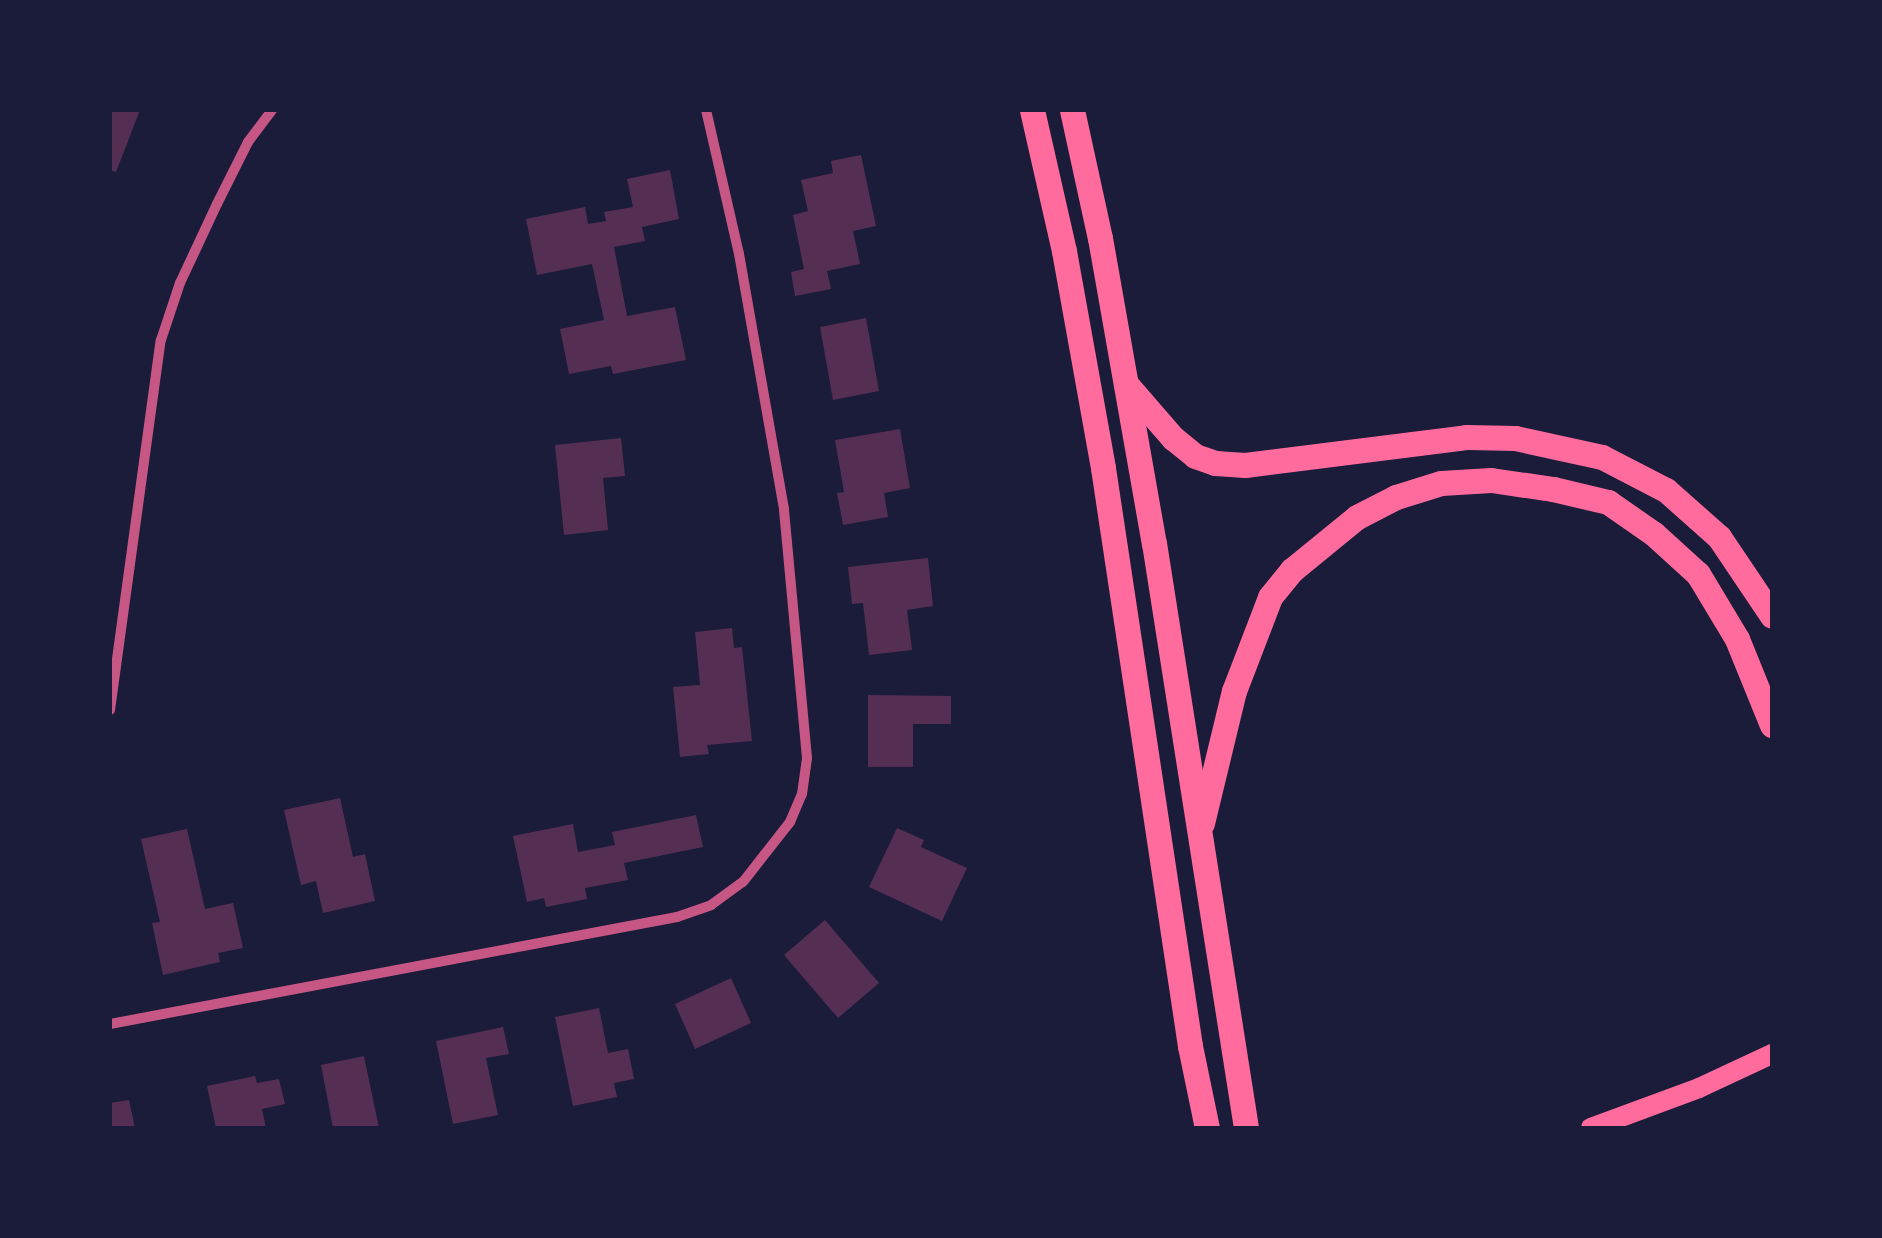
<!DOCTYPE html>
<style>
body{margin:0}
#map{position:relative;width:1882px;height:1238px;overflow:hidden;background:#1b1b3a;font-family:"Zilla Slab",serif}
div>[style]{position:absolute}
[style*='--x']{left:calc(var(--x)*1px);top:calc(var(--y)*1px);width:calc(var(--w)*1px);rotate:calc(var(--a)*1deg)}
.building>*{inset:0;background:#542f53}
.minor>*{height:10px;margin:-5px;padding:0 5px;transform-origin:5px;border-radius:5px;background:#c65784}
.secondary>*{height:20px;margin:-10px;padding:0 10px;transform-origin:10px;border-radius:10px;background:#ff6b9d}
.trunk>*{height:25px;margin:-12.5px;padding:0 12.5px;transform-origin:12.5px;border-radius:12.5px;background:#ff6b9d}
span{translate:-50% -50%;white-space:nowrap;text-align:center;line-height:1.15;-webkit-text-stroke:10px #1b1b3a;paint-order:stroke}
.frame{position:absolute;inset:0;border:112px solid #1b1b3a;pointer-events:none}
</style>
<div id="map">
<div class="building">
<div style="clip-path:polygon(110px 110px,140px 110px,116px 172px,110px 170px)"></div>
<div style="clip-path:polygon(861px 155px,876px 226px,853px 231px,860px 264px,827px 271px,831px 289px,795px 296px,791px 272px,804px 269px,793px 215px,808px 211px,801px 180px,833px 173px,831px 161px)"></div>
<div style="clip-path:polygon(670px 170px,679px 219px,642px 227px,645px 241px,614px 247px,627px 316px,675px 307px,686px 360px,613px 374px,611px 366px,569px 374px,560px 329px,604px 320px,592px 264px,537px 275px,526px 219px,585px 207px,588px 224px,606px 221px,604px 212px,633px 207px,627px 179px)"></div>
<div style="clip-path:polygon(866px 318px,879px 391px,833px 400px,820px 327px)"></div>
<div style="clip-path:polygon(900px 429px,910px 488px,884px 493px,888px 517px,843px 525px,837px 493px,844px 492px,835px 440px)"></div>
<div style="clip-path:polygon(621px 438px,625px 476px,603px 478px,608px 530px,564px 535px,555px 445px)"></div>
<div style="clip-path:polygon(928px 558px,933px 606px,907px 610px,912px 650px,869px 655px,863px 603px,852px 604px,848px 567px)"></div>
<div style="clip-path:polygon(732px 628px,734px 648px,742px 647px,752px 741px,707px 745px,709px 754px,680px 757px,673px 687px,700px 685px,695px 632px)"></div>
<div style="clip-path:polygon(868px 695px,951px 696px,951px 724px,913px 724px,913px 767px,868px 767px)"></div>
<div style="clip-path:polygon(340px 798px,353px 857px,365px 854px,375px 901px,323px 913px,316px 881px,301px 885px,284px 810px)"></div>
<div style="clip-path:polygon(696px 815px,703px 847px,624px 863px,628px 880px,585px 888px,587px 899px,546px 907px,544px 898px,527px 902px,513px 836px,573px 824px,578px 852px,615px 845px,612px 832px)"></div>
<div style="clip-path:polygon(897px 828px,924px 840px,921px 847px,967px 868px,942px 921px,869px 887px)"></div>
<div style="clip-path:polygon(187px 829px,205px 909px,233px 903px,243px 948px,218px 953px,220px 962px,163px 975px,152px 923px,160px 922px,141px 839px)"></div>
<div style="clip-path:polygon(825px 920px,879px 983px,838px 1018px,784px 955px)"></div>
<div style="clip-path:polygon(731px 978px,751px 1023px,695px 1049px,675px 1004px)"></div>
<div style="clip-path:polygon(599px 1008px,608px 1053px,628px 1049px,634px 1079px,614px 1083px,617px 1097px,573px 1106px,555px 1017px)"></div>
<div style="clip-path:polygon(503px 1027px,509px 1054px,486px 1058px,498px 1115px,453px 1124px,436px 1041px)"></div>
<div style="clip-path:polygon(364px 1056px,379px 1128px,333px 1128px,321px 1065px)"></div>
<div style="clip-path:polygon(255px 1076px,257px 1083px,279px 1079px,285px 1104px,262px 1109px,266px 1128px,216px 1128px,207px 1086px)"></div>
<div style="clip-path:polygon(129px 1100px,135px 1128px,110px 1128px,110px 1103px)"></div>
</div>
<div class="minor">
<div style="--x:110;--y:710;--w:373;--a:-82.2"></div>
<div style="--x:161;--y:340;--w:60;--a:-71.6"></div>
<div style="--x:180;--y:283;--w:87;--a:-64.9"></div>
<div style="--x:217;--y:204;--w:69;--a:-63.4"></div>
<div style="--x:248;--y:142;--w:40;--a:-53"></div>
<div style="--x:110;--y:1024;--w:577;--a:-10.69"></div>
<div style="--x:677;--y:917;--w:36;--a:-19"></div>
<div style="--x:711;--y:905;--w:39;--a:-36"></div>
<div style="--x:743;--y:882;--w:76;--a:-51.9"></div>
<div style="--x:790;--y:822;--w:30;--a:-67"></div>
<div style="--x:802;--y:794;--w:36;--a:-82"></div>
<div style="--x:807;--y:758;--w:250;--a:-95.3"></div>
<div style="--x:784;--y:509;--w:259;--a:-100"></div>
<div style="--x:739;--y:254;--w:148;--a:-102.9"></div>
</div>
<div class="secondary">
<div style="--x:1591;--y:1128;--w:115;--a:-20.3"></div>
<div style="--x:1699;--y:1088;--w:81;--a:-25"></div>
</div>
<div class="trunk">
<div style="--x:1032;--y:110;--w:145;--a:77.2"></div>
<div style="--x:1064;--y:251;--w:220;--a:79.8"></div>
<div style="--x:1103;--y:468;--w:585;--a:81.44"></div>
<div style="--x:1190;--y:1046;--w:84;--a:78.3"></div>
<div style="--x:1072;--y:110;--w:131;--a:77.7"></div>
<div style="--x:1100;--y:238;--w:310;--a:80"></div>
<div style="--x:1154;--y:543;--w:592;--a:81.06"></div>
<div style="--x:1126;--y:384;--w:72;--a:49"></div>
<div style="--x:1173;--y:438;--w:28;--a:39"></div>
<div style="--x:1195;--y:456;--w:21;--a:19"></div>
<div style="--x:1215;--y:463;--w:30;--a:4"></div>
<div style="--x:1245;--y:465;--w:223;--a:-7.2"></div>
<div style="--x:1466;--y:437;--w:49;--a:1.2"></div>
<div style="--x:1515;--y:438;--w:89;--a:12.3"></div>
<div style="--x:1602;--y:457;--w:72;--a:27.3"></div>
<div style="--x:1666;--y:490;--w:71;--a:41.6"></div>
<div style="--x:1719;--y:537;--w:95;--a:56.1"></div>
<div style="--x:1202;--y:823;--w:136;--a:-76.4"></div>
<div style="--x:1234;--y:691;--w:101;--a:-69"></div>
<div style="--x:1270;--y:597;--w:35;--a:-51"></div>
<div style="--x:1292;--y:570;--w:84;--a:-39.2"></div>
<div style="--x:1357;--y:517;--w:44;--a:-27.1"></div>
<div style="--x:1396;--y:497;--w:47;--a:-17.3"></div>
<div style="--x:1441;--y:483;--w:50;--a:-3.4"></div>
<div style="--x:1491;--y:480;--w:63;--a:8.3"></div>
<div style="--x:1553;--y:489;--w:57;--a:13.3"></div>
<div style="--x:1608;--y:502;--w:56;--a:34.8"></div>
<div style="--x:1654;--y:534;--w:59;--a:42.3"></div>
<div style="--x:1698;--y:574;--w:76;--a:59"></div>
<div style="--x:1737;--y:639;--w:93;--a:67.9"></div>
</div>
<div class="frame"></div>
</div>
